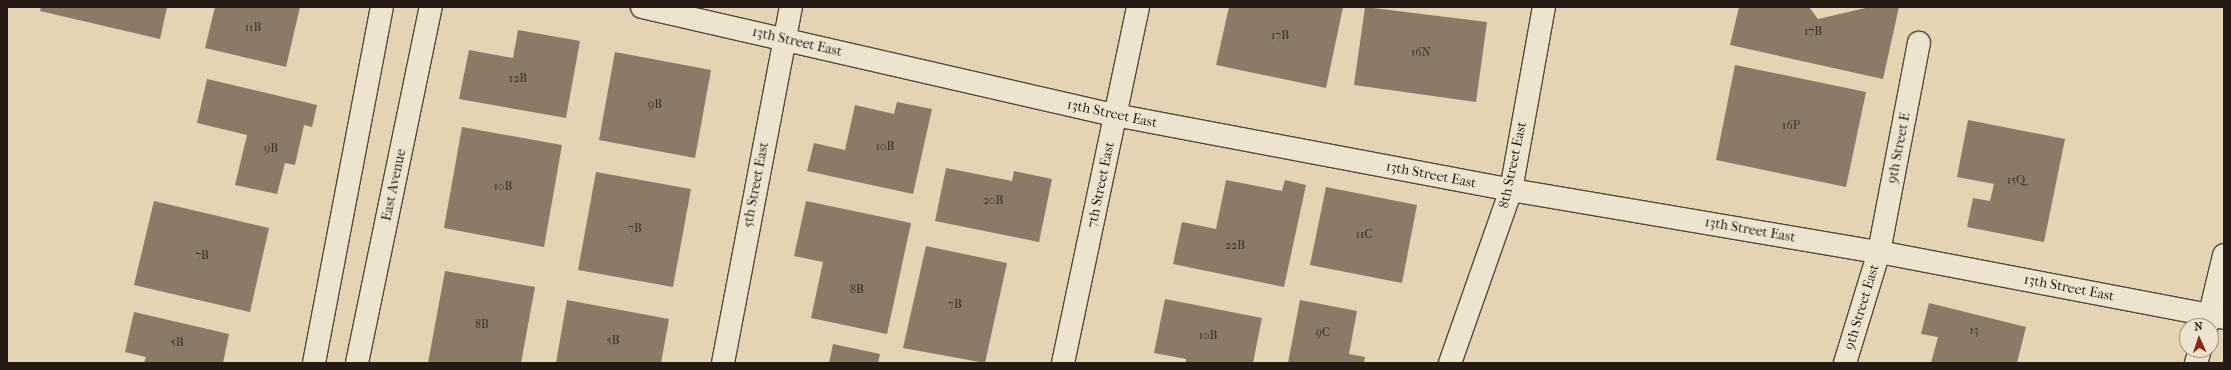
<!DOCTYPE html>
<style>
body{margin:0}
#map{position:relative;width:2231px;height:370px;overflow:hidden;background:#e3d4b3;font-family:"IM FELL French Canon",serif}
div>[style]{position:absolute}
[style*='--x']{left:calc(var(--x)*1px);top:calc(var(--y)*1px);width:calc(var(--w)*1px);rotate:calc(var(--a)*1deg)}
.building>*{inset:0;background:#897b67}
.roads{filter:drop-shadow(1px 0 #56483c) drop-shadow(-1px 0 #56483c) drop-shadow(0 1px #56483c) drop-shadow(0 -1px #56483c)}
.street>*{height:22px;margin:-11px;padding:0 11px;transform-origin:11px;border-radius:11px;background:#ede3ce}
.secondary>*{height:22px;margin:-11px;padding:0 11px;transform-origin:11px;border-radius:11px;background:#ede3ce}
span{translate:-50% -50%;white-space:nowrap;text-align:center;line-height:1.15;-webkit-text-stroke:3.5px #ede3ce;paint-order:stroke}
.number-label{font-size:12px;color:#403229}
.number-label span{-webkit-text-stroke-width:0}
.street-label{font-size:14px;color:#271a14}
.frame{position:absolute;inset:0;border:8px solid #271a14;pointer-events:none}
.north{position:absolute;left:2179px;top:318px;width:40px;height:40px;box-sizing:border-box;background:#ede3ce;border:1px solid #9e9384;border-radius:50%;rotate:357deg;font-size:11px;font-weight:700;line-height:16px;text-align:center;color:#271a14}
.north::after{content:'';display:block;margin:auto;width:14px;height:18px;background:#8f2418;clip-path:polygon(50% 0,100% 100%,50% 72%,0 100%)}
</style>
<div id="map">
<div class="building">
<div style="clip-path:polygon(41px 7px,167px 7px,160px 39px,40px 11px)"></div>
<div style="clip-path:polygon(215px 7px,300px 7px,286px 67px,205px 48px)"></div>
<div style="clip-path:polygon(1229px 7px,1343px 7px,1326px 88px,1216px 65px)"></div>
<div style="clip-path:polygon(1365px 7px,1487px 22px,1476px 102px,1354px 85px)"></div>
<div style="clip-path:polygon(1739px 7px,1809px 7px,1818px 19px,1870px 7px,1899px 7px,1883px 79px,1730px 45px)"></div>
<div style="clip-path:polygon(518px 30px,580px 41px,566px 118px,459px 99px,469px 50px,513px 58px)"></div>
<div style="clip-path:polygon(615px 52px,711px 70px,695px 158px,599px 140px)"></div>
<div style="clip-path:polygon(1735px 65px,1866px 92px,1846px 187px,1716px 160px)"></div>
<div style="clip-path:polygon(207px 79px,317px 105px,312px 127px,304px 125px,295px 165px,285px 163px,277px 194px,235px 185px,247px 135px,197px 123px)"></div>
<div style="clip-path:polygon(897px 102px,932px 109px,913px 194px,807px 171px,814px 143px,845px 150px,855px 105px,894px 114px)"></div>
<div style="clip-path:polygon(1968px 120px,2065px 139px,2044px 242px,1967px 227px,1973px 198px,1990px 201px,1994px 184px,1957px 177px)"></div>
<div style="clip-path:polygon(462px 127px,562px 145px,544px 247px,444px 228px)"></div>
<div style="clip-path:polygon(946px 168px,1012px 181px,1014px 171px,1052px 179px,1039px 242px,935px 221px)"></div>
<div style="clip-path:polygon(596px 172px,691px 189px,673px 287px,578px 270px)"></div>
<div style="clip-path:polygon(1226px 180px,1282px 191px,1285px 180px,1306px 185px,1284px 287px,1173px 264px,1182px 222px,1216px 229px)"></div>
<div style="clip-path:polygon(1326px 187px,1417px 205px,1402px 283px,1310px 265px)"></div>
<div style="clip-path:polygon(154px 201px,269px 228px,250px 312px,134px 285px)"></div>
<div style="clip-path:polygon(806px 201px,911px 223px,887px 334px,811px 318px,823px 262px,794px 256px)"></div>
<div style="clip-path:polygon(926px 246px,1007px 263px,985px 363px,903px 348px)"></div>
<div style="clip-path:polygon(445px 271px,535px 287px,521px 363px,428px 363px)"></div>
<div style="clip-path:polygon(1165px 299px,1262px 318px,1253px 363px,1186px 363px,1186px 359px,1154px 353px)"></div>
<div style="clip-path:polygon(567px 300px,669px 319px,661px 363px,556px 363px)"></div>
<div style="clip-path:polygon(1300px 300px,1357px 311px,1349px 354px,1365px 357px,1364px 363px,1288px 363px)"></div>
<div style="clip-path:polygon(1929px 303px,2026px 327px,2017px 363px,1931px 363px,1938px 337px,1921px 334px)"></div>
<div style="clip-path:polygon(134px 312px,229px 334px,223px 363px,144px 363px,146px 357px,125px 352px)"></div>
<div style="clip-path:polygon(833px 344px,880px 354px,878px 363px,829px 363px)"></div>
</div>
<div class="roads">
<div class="street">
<div style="--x:642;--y:7;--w:485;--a:12.9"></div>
<div style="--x:1115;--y:115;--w:403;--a:10.7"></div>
<div style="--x:1511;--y:190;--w:373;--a:9.6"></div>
<div style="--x:1879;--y:252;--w:351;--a:10.8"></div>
<div style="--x:2207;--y:326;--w:73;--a:-76.5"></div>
<div style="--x:723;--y:363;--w:362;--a:-79.2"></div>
<div style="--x:1063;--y:363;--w:364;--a:-78.1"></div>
<div style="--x:1450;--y:363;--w:183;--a:-70.6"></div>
<div style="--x:1511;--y:190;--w:186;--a:-79.8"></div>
<div style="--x:1845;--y:363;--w:116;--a:-73"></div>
<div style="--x:1879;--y:252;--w:213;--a:-79.2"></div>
<div style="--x:2196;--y:363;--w:14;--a:-73"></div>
</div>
<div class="secondary">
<div style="--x:314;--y:363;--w:362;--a:-79.2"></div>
<div style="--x:357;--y:363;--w:364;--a:-78.3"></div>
</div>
</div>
<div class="number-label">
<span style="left:253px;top:28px">11B</span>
<span style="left:1813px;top:32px">17B</span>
<span style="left:1280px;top:36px">17B</span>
<span style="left:1421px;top:53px">16N</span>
<span style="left:518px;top:79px">12B</span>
<span style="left:655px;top:105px">9B</span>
<span style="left:1791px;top:126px">16P</span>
<span style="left:885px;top:147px">10B</span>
<span style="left:271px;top:149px">9B</span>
<span style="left:2016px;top:181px">15Q</span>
<span style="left:503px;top:187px">10B</span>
<span style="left:993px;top:201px">20B</span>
<span style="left:635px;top:229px">7B</span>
<span style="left:1364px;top:235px">11C</span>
<span style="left:1235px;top:246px">22B</span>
<span style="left:202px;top:256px">7B</span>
<span style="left:857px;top:290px">8B</span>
<span style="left:955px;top:305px">7B</span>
<span style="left:482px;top:325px">8B</span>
<span style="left:1974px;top:331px">13</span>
<span style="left:1323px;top:333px">9C</span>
<span style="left:1208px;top:336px">10B</span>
<span style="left:613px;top:341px">5B</span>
<span style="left:177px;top:343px">5B</span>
</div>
<div class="street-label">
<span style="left:797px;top:42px;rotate:13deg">13th Street East</span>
<span style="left:1112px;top:114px;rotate:12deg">13th Street East</span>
<span style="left:1899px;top:148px;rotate:-79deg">9th Street E</span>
<span style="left:1513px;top:165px;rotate:-78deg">8th Street East</span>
<span style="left:1431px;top:175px;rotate:11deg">13th Street East</span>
<span style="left:394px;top:185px;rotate:-78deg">East Avenue</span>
<span style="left:756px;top:185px;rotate:-79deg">5th Street East</span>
<span style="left:1101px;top:185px;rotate:-78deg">7th Street East</span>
<span style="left:1750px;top:230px;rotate:10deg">13th Street East</span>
<span style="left:2069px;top:288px;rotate:11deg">13th Street East</span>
<span style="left:1862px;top:307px;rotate:-73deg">9th Street East</span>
</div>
<div class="frame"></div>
<div class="north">N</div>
</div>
